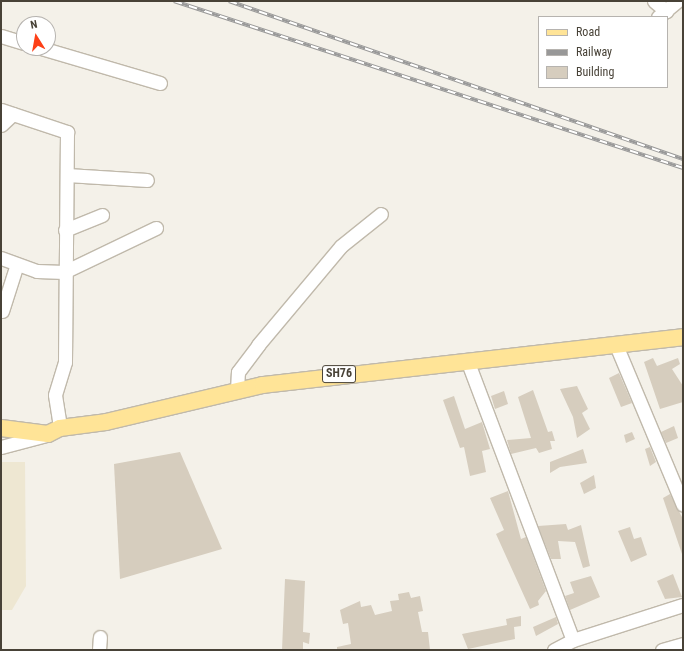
<!DOCTYPE html>
<style>
body{margin:0}
#map{position:relative;width:684px;height:651px;overflow:hidden;background:#f4f1e9;font-family:"Roboto Condensed",sans-serif}
div>[style]{position:absolute}
[style*='--x']{left:calc(var(--x)*1px);top:calc(var(--y)*1px);width:calc(var(--w)*1px);rotate:calc(var(--a)*1deg)}
.education>*{inset:0;background:#eee7d2}
.building>*{inset:0;background:#d6cdbe}
.roads{filter:drop-shadow(1px 0 #c0b9ab) drop-shadow(-1px 0 #c0b9ab) drop-shadow(0 1px #c0b9ab) drop-shadow(0 -1px #c0b9ab)}
.minor>*{height:13px;margin:-6.5px;padding:0 6.5px;transform-origin:6.5px;border-radius:6.5px;background:#fff}
.major>*{height:16px;margin:-8px;padding:0 8px;transform-origin:8px;border-radius:8px;background:#ffe497}
.rail>*{height:4px;margin-top:-2px;transform-origin:0;background:repeating-linear-gradient(90deg,#fff 0 8px,#989898 0 16px);box-sizing:border-box;border-block:1px solid #989898}
span{translate:-50% -50%;white-space:nowrap;text-align:center;line-height:1.15;-webkit-text-stroke:4px #fff;paint-order:stroke}
.shield-label span{padding:1px 3px;background:#fff;border:1px solid;border-radius:3px;-webkit-text-stroke-width:0}
.shield-label{font-size:12px;color:#484237;font-weight:700}
.frame{position:absolute;inset:0;border:2px solid #484237;pointer-events:none}
.legend{position:absolute;left:538px;top:16px;width:130px;height:72px;box-sizing:border-box;background:#fff;border:1px solid #b6b3af;margin:0;padding:5px 7px;list-style:none;font-size:12px;color:#484237}
.legend li{display:flex;align-items:center;gap:8px;height:20px}
.legend b{width:20px;border:1px solid #b6b3af}
.north{position:absolute;left:16px;top:16px;width:40px;height:40px;box-sizing:border-box;background:#fff;border:1px solid #b6b3af;border-radius:50%;rotate:349deg;font-size:11px;font-weight:700;line-height:16px;text-align:center;color:#484237}
.north::after{content:'';display:block;margin:auto;width:14px;height:18px;background:#fd4017;clip-path:polygon(50% 0,100% 100%,50% 72%,0 100%)}
</style>
<div id="map">
<div class="education">
<div style="clip-path:polygon(1px 462px,25px 462px,26px 586px,12px 610px,1px 610px)"></div>
</div>
<div class="building">
<div style="clip-path:polygon(653px 358px,657px 366px,678px 358px,680px 364px,672px 369px,683px 386px,683px 402px,660px 409px,644px 362px)"></div>
<div style="clip-path:polygon(619px 373px,632px 403px,621px 407px,609px 378px)"></div>
<div style="clip-path:polygon(577px 386px,588px 409px,582px 413px,590px 429px,577px 438px,573px 417px,560px 389px)"></div>
<div style="clip-path:polygon(533px 390px,548px 432px,552px 431px,555px 441px,550px 441px,552px 449px,539px 453px,536px 448px,511px 454px,507px 440px,531px 438px,518px 397px)"></div>
<div style="clip-path:polygon(504px 391px,508px 404px,495px 409px,491px 396px)"></div>
<div style="clip-path:polygon(454px 396px,465px 429px,482px 422px,490px 449px,482px 451px,486px 472px,470px 476px,464px 447px,460px 448px,443px 400px)"></div>
<div style="clip-path:polygon(674px 426px,678px 438px,666px 443px,661px 432px)"></div>
<div style="clip-path:polygon(632px 432px,635px 439px,626px 443px,624px 435px)"></div>
<div style="clip-path:polygon(650px 447px,656px 462px,650px 466px,645px 449px)"></div>
<div style="clip-path:polygon(583px 449px,587px 463px,560px 467px,550px 473px,550px 462px)"></div>
<div style="clip-path:polygon(180px 452px,222px 549px,120px 579px,114px 464px)"></div>
<div style="clip-path:polygon(594px 475px,596px 488px,584px 494px,580px 483px)"></div>
<div style="clip-path:polygon(508px 491px,521px 539px,526px 537px,546px 591px,538px 601px,539px 605px,530px 609px,496px 534px,504px 530px,490px 498px)"></div>
<div style="clip-path:polygon(670px 494px,683px 519px,683px 557px,663px 498px)"></div>
<div style="clip-path:polygon(566px 524px,568px 530px,581px 525px,590px 566px,583px 568px,575px 542px,558px 541px,561px 559px,551px 559px,538px 526px)"></div>
<div style="clip-path:polygon(630px 527px,634px 539px,641px 537px,647px 555px,631px 562px,618px 531px)"></div>
<div style="clip-path:polygon(673px 574px,682px 597px,665px 599px,657px 581px)"></div>
<div style="clip-path:polygon(591px 576px,600px 597px,570px 610px,565px 596px,574px 593px,570px 582px)"></div>
<div style="clip-path:polygon(285px 579px,305px 581px,303px 632px,310px 633px,309px 644px,303px 642px,303px 650px,282px 650px)"></div>
<div style="clip-path:polygon(409px 592px,411px 598px,420px 596px,423px 611px,418px 612px,422px 632px,428px 632px,430px 650px,337px 650px,337px 647px,351px 644px,348px 623px,343px 624px,340px 610px,360px 601px,361px 607px,371px 605px,375px 615px,392px 611px,390px 601px,399px 600px,398px 594px)"></div>
<div style="clip-path:polygon(521px 616px,521px 626px,514px 627px,515px 639px,468px 649px,462px 634px,507px 625px,506px 619px)"></div>
<div style="clip-path:polygon(556px 617px,558px 624px,536px 636px,533px 627px)"></div>
</div>
<div class="roads">
<div class="minor">
<div style="--x:654;--y:1;--w:16;--a:40"></div>
<div style="--x:658;--y:17;--w:25;--a:-40"></div>
<div style="--x:1;--y:36;--w:24;--a:17"></div>
<div style="--x:41;--y:48;--w:124;--a:16.4"></div>
<div style="--x:1;--y:110;--w:70;--a:18.4"></div>
<div style="--x:67;--y:132;--w:230;--a:90.5"></div>
<div style="--x:65;--y:362;--w:34;--a:107"></div>
<div style="--x:55;--y:395;--w:33;--a:81"></div>
<div style="--x:1;--y:125;--w:16;--a:-43"></div>
<div style="--x:67;--y:175;--w:80;--a:3.6"></div>
<div style="--x:65;--y:230;--w:40;--a:-22"></div>
<div style="--x:1;--y:258;--w:38;--a:20"></div>
<div style="--x:37;--y:271;--w:27;--a:2"></div>
<div style="--x:64;--y:272;--w:102;--a:-25.6"></div>
<div style="--x:2;--y:311;--w:49;--a:-72.3"></div>
<div style="--x:616;--y:345;--w:173;--a:67.3"></div>
<div style="--x:467;--y:360;--w:299;--a:69.3"></div>
<div style="--x:237;--y:390;--w:18;--a:-87"></div>
<div style="--x:238;--y:372;--w:34;--a:-53"></div>
<div style="--x:258;--y:345;--w:129;--a:-50"></div>
<div style="--x:341;--y:246;--w:51;--a:-38.7"></div>
<div style="--x:1;--y:447;--w:47;--a:-14.9"></div>
<div style="--x:99;--y:650;--w:13;--a:-86"></div>
<div style="--x:554;--y:650;--w:21;--a:-28"></div>
<div style="--x:573;--y:640;--w:115;--a:-17.7"></div>
<div style="--x:662;--y:650;--w:22;--a:-16"></div>
</div>
<div class="major">
<div style="--x:1;--y:428;--w:47;--a:7.3"></div>
<div style="--x:48;--y:434;--w:13;--a:-27"></div>
<div style="--x:60;--y:428;--w:46;--a:-7.4"></div>
<div style="--x:106;--y:422;--w:161;--a:-13.3"></div>
<div style="--x:263;--y:385;--w:423;--a:-6.5"></div>
</div>
</div>
<div class="rail">
<div style="--x:174;--y:1;--w:536;--a:18.16"></div>
<div style="--x:229;--y:1;--w:481;--a:19.2"></div>
</div>
<div class="shield-label">
<span style="left:339px;top:374px">SH76</span>
</div>
<div class="frame"></div>
<ul class="legend">
<li><b style="height:5px;background:#ffe497"></b>Road</li>
<li><b style="height:5px;background:#989898"></b>Railway</li>
<li><b style="height:11px;background:#d6cdbe"></b>Building</li>
</ul>
<div class="north">N</div>
</div>
